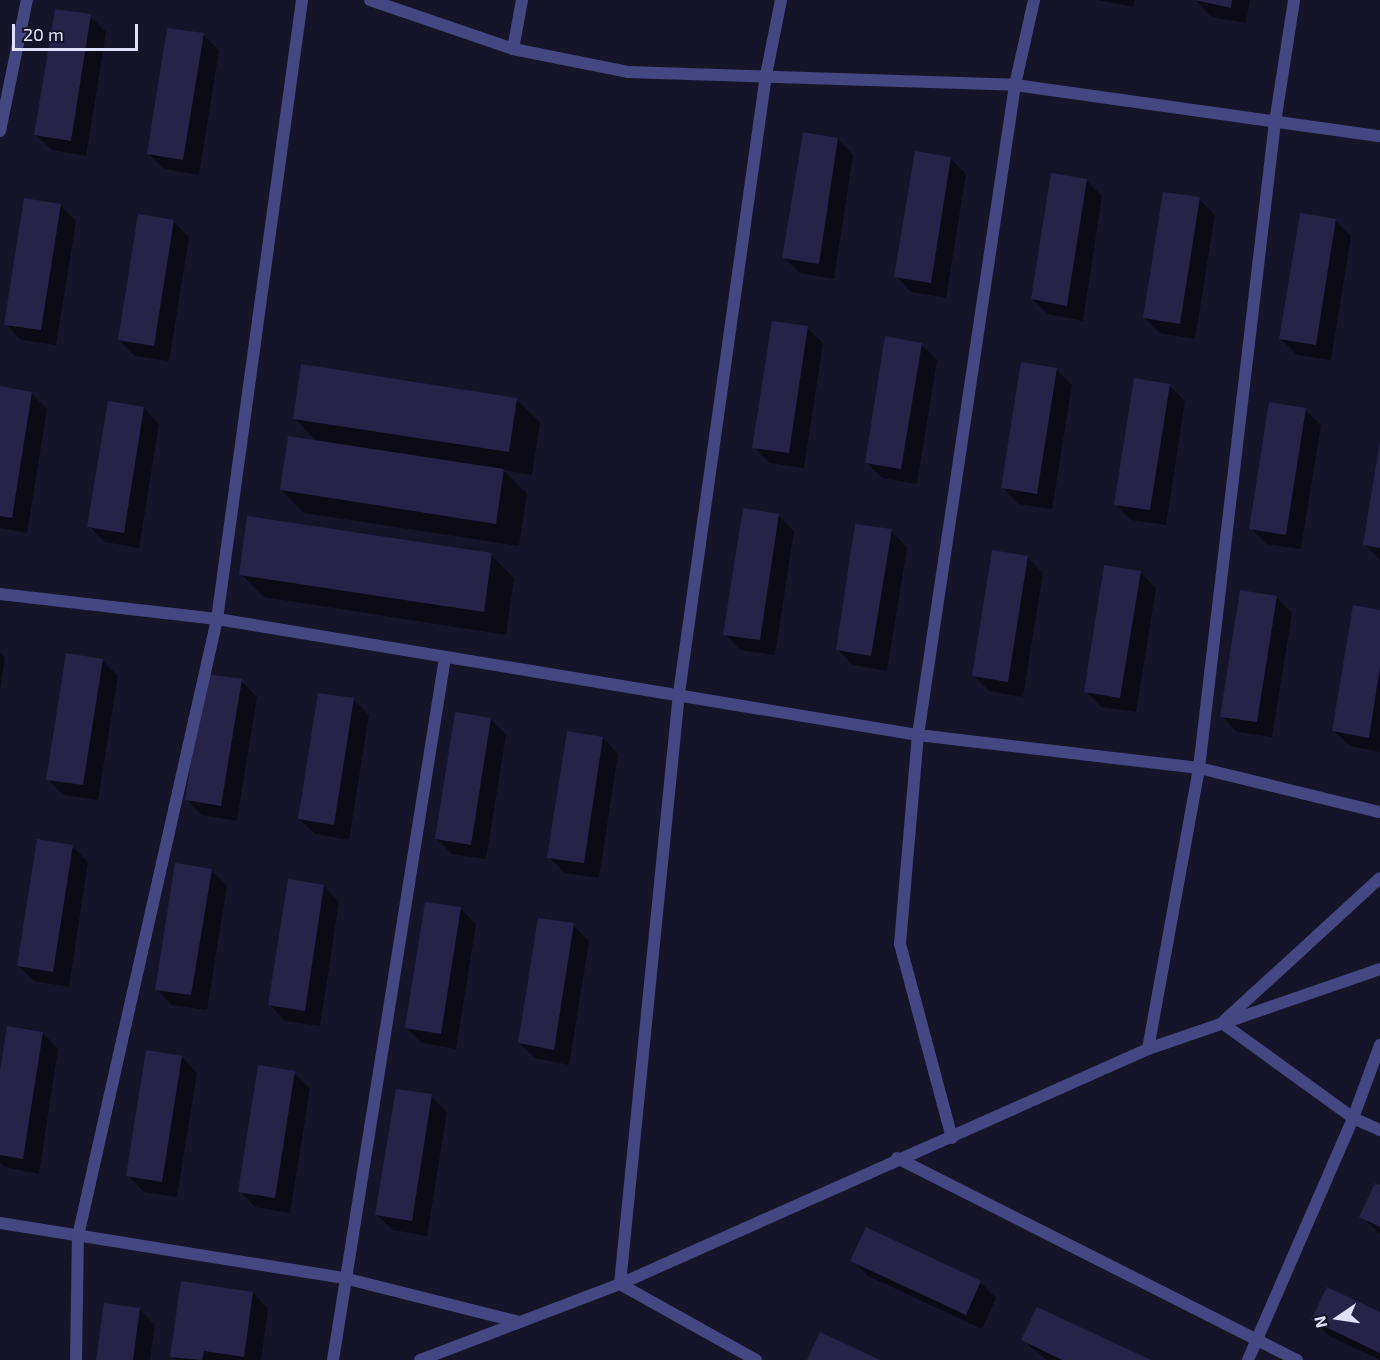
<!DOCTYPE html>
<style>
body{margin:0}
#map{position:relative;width:1380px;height:1360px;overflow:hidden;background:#161429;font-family:"Exo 2",sans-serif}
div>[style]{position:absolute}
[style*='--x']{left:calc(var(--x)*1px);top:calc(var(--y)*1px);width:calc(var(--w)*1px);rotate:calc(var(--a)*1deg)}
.shadow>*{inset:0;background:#0007}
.building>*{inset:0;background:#272248}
.street>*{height:12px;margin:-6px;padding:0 6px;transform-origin:6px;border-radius:6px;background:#454782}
span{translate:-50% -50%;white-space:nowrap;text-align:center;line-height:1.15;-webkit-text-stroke:6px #161429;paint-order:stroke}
.north{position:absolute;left:1308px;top:1288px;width:60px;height:60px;-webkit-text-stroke:4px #161429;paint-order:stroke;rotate:257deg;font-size:16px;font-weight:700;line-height:24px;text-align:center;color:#e1e0fb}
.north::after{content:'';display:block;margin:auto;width:21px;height:27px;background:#e1e0fb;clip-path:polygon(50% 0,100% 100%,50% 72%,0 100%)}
.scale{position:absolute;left:12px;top:24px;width:126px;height:27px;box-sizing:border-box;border:3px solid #e1e0fb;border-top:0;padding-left:8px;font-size:18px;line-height:21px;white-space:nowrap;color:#e1e0fb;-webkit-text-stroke:4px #161429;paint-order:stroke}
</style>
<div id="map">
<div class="shadow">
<div style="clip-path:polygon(1097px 0,1135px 0,1133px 7px)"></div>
<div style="clip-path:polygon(1196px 0,1250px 0,1246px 23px,1211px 17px)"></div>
<div style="clip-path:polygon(90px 16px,106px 32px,86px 156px,52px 150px,36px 135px)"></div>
<div style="clip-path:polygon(203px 35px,219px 50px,199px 175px,164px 169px,149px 154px)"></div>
<div style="clip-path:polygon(838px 139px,853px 155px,834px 279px,800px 273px,784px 258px)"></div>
<div style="clip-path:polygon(950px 158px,966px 174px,946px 298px,911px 292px,896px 276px)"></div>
<div style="clip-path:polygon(1087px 181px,1102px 196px,1083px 321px,1048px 314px,1032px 299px)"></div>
<div style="clip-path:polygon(1199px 199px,1215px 215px,1195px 339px,1160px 333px,1145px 318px)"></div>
<div style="clip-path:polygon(60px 205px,76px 221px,56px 345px,21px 340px,6px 324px)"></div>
<div style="clip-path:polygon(1335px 220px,1351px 236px,1331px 360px,1297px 355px,1281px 339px)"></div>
<div style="clip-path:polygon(173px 221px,189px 237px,169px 361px,135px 356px,119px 340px)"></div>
<div style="clip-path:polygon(807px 328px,823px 343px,804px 468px,770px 463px,754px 447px)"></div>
<div style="clip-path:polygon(921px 344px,937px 360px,917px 484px,882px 478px,866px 462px)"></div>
<div style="clip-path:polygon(1056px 369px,1072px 385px,1052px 509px,1018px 504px,1003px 488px)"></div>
<div style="clip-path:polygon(1169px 385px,1185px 401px,1166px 525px,1131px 520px,1115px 504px)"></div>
<div style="clip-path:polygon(0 388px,31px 393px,47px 409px,27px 533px,0 528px)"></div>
<div style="clip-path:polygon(516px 399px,540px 422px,532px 475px,503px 470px,527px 494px,519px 546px,304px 513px,281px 490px,318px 442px,294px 418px)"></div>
<div style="clip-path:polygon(144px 408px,159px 424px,139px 548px,105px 542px,89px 526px)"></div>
<div style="clip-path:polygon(1305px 410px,1321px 425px,1301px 549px,1266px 544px,1251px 528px)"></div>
<div style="clip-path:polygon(1380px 442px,1380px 560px,1364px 544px)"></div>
<div style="clip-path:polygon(778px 515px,794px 531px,775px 655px,740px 650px,725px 634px)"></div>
<div style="clip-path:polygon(891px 531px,907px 547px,887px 671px,853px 665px,837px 649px)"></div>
<div style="clip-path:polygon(491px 555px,514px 578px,506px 635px,264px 597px,241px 574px)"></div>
<div style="clip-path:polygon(1027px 557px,1043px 573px,1023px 697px,989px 691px,974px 676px)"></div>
<div style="clip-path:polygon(1140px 572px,1156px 588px,1136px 712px,1101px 707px,1086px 691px)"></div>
<div style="clip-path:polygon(1276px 597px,1292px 613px,1272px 737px,1237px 732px,1222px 716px)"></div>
<div style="clip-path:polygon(1380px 611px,1380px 752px,1350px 746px,1334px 731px)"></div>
<div style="clip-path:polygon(0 652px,5px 657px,0 691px)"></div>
<div style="clip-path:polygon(102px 660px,118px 676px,98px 800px,63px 795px,48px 779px)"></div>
<div style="clip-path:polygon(241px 681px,257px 697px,237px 821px,202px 815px,187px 800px)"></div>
<div style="clip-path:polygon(354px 700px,369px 715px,349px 840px,315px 834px,299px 819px)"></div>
<div style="clip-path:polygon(491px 719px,506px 735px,486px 859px,452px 854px,436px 838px)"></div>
<div style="clip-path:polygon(603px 738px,618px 754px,599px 878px,565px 873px,549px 857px)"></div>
<div style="clip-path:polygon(38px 841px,73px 847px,88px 862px,69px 987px,34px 981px,18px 965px)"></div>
<div style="clip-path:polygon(211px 870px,227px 886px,207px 1010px,172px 1005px,156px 989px)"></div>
<div style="clip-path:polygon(324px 886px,339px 902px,320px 1026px,285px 1021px,270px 1005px)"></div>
<div style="clip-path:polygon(461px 909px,476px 924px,456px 1049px,422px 1043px,406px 1028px)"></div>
<div style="clip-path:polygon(573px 925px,589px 941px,569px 1065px,535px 1058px,519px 1043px)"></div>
<div style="clip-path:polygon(43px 1033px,58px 1049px,39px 1174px,5px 1167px,0 1163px,0 1081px)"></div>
<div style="clip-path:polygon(182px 1057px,197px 1073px,177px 1197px,144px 1192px,128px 1176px)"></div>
<div style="clip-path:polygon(294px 1073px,310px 1088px,290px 1213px,255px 1207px,240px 1191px)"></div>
<div style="clip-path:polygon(431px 1096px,447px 1112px,427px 1236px,393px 1230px,377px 1215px)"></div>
<div style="clip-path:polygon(1380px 1187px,1380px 1234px,1361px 1216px)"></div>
<div style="clip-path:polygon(866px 1229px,980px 1282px,996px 1298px,982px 1329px,868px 1276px,852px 1260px)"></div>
<div style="clip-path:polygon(253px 1293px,268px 1309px,261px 1360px,176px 1360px,172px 1356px)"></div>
<div style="clip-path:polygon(139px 1309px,155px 1325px,150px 1360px,98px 1360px)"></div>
<div style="clip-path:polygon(1380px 1313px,1380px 1360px,1329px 1336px,1313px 1320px)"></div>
<div style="clip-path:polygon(1023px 1340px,1147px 1360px,1047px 1360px)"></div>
</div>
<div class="building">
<div style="clip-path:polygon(1195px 0,1232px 0,1231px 8px)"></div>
<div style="clip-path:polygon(55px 9px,91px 14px,71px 141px,34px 135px)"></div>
<div style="clip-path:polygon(167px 28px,204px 33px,183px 160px,147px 154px)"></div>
<div style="clip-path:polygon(803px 132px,838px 138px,819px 264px,782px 258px)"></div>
<div style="clip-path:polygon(915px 151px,951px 157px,931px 283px,894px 277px)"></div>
<div style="clip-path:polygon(1051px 173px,1087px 179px,1067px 306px,1031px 299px)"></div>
<div style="clip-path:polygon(1163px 192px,1200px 197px,1180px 324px,1143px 318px)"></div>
<div style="clip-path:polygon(24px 198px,61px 204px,41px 330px,4px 325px)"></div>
<div style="clip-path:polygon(1300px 213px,1336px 219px,1316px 345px,1279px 339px)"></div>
<div style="clip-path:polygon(138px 214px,174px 220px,154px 346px,118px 340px)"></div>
<div style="clip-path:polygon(772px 321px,808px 326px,789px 453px,752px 448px)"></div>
<div style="clip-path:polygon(885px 336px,922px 343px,901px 469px,865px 463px)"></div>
<div style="clip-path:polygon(1021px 362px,1057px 368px,1037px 494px,1001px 488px)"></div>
<div style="clip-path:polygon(301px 364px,517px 398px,509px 452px,293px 419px)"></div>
<div style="clip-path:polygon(1134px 378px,1170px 384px,1150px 510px,1114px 505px)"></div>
<div style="clip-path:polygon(0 386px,32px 392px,12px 518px,0 516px)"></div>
<div style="clip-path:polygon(108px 401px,144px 407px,124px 533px,87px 527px)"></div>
<div style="clip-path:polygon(1269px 402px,1306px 408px,1286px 535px,1249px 529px)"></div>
<div style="clip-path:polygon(288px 436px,504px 469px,496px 524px,280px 490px)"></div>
<div style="clip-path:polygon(1380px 441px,1380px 548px,1363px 545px)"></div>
<div style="clip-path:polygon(743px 508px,779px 514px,760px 640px,723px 635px)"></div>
<div style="clip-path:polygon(247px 516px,492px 553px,484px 612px,239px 575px)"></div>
<div style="clip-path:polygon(855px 524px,892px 529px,871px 656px,836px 650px)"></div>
<div style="clip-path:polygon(992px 550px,1028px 556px,1008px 682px,972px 676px)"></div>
<div style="clip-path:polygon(1104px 565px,1141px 571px,1120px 698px,1084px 692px)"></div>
<div style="clip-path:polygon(1240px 590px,1277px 596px,1257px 722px,1220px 717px)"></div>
<div style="clip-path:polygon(1353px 605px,1380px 610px,1380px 667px,1369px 738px,1332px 731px)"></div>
<div style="clip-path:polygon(66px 653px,103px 659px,83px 785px,46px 780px)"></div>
<div style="clip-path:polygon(205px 674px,242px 679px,221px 806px,185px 800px)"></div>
<div style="clip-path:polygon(318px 693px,354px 698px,334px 825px,298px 819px)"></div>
<div style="clip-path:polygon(455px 712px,491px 718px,471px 845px,435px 839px)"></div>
<div style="clip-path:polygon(567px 731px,603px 737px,584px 863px,547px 858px)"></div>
<div style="clip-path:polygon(37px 839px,73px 845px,53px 972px,17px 966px)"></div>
<div style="clip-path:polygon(175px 863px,212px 869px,191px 995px,155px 990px)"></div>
<div style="clip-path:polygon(288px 879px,324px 885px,305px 1011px,268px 1005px)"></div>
<div style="clip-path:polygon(425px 902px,461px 907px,441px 1034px,405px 1028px)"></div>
<div style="clip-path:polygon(538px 918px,574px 923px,554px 1050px,518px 1043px)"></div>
<div style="clip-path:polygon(7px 1026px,43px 1032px,23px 1159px,0 1155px,0 1071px)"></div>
<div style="clip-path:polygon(146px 1050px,182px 1056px,162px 1182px,126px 1176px)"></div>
<div style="clip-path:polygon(258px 1065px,295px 1071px,275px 1198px,238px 1192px)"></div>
<div style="clip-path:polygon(396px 1089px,432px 1094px,412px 1221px,375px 1215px)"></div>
<div style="clip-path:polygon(1375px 1183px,1380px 1185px,1380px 1227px,1359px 1217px)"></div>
<div style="clip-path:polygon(866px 1227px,981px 1281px,966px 1315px,850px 1261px)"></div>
<div style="clip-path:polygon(181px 1281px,253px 1292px,244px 1357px,204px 1351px,202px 1360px,170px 1357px)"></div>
<div style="clip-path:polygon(1327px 1287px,1380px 1312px,1380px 1353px,1311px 1320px)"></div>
<div style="clip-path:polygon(104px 1303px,140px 1308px,133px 1360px,96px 1360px)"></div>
<div style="clip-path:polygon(1037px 1307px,1095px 1334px,1151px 1360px,1062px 1360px,1021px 1340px)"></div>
<div style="clip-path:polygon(820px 1332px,880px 1360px,807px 1360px)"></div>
</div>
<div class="street">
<div style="--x:370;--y:0;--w:151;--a:18.9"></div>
<div style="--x:513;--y:49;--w:117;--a:11.3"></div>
<div style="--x:628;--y:72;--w:387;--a:1.9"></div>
<div style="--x:1015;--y:85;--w:369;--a:8"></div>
<div style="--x:513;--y:49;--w:50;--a:-79.6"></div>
<div style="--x:0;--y:131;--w:134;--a:-78.4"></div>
<div style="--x:0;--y:594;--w:218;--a:6.6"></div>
<div style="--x:217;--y:619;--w:711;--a:9.4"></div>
<div style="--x:918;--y:735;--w:283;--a:6.7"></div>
<div style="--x:1199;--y:768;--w:186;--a:13.7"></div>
<div style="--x:1225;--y:1020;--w:210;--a:-42.5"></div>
<div style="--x:1222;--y:1023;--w:162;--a:35.9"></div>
<div style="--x:1353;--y:1118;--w:30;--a:24"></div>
<div style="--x:1148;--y:1049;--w:286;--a:-79.7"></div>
<div style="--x:1199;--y:768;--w:650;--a:-83.29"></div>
<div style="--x:1275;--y:122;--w:123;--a:-81.1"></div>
<div style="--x:952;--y:1138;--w:201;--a:-105"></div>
<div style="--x:900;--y:944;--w:210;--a:-85.1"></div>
<div style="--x:918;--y:735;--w:657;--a:-81.51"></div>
<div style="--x:1015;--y:85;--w:87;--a:-77.4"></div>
<div style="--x:897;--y:1158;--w:448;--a:26.8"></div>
<div style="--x:0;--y:1223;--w:352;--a:9.1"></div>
<div style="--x:348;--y:1279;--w:176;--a:14.1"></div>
<div style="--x:76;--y:1360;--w:124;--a:-89.1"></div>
<div style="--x:78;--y:1236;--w:632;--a:-77.3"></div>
<div style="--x:217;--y:619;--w:625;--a:-82.18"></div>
<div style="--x:333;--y:1360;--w:711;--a:-80.94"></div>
<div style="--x:420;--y:1360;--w:214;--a:-20.8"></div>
<div style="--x:620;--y:1284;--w:578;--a:-23.99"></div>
<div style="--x:1148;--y:1049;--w:245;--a:-19"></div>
<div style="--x:756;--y:1360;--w:156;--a:-150.8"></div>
<div style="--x:620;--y:1284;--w:594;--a:-84.3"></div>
<div style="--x:679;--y:693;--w:624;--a:-81.99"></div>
<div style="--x:766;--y:75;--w:76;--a:-78.7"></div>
<div style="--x:1248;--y:1360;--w:264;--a:-66.5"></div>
<div style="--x:1353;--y:1118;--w:78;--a:-69.7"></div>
</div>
<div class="north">N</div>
<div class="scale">20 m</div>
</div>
